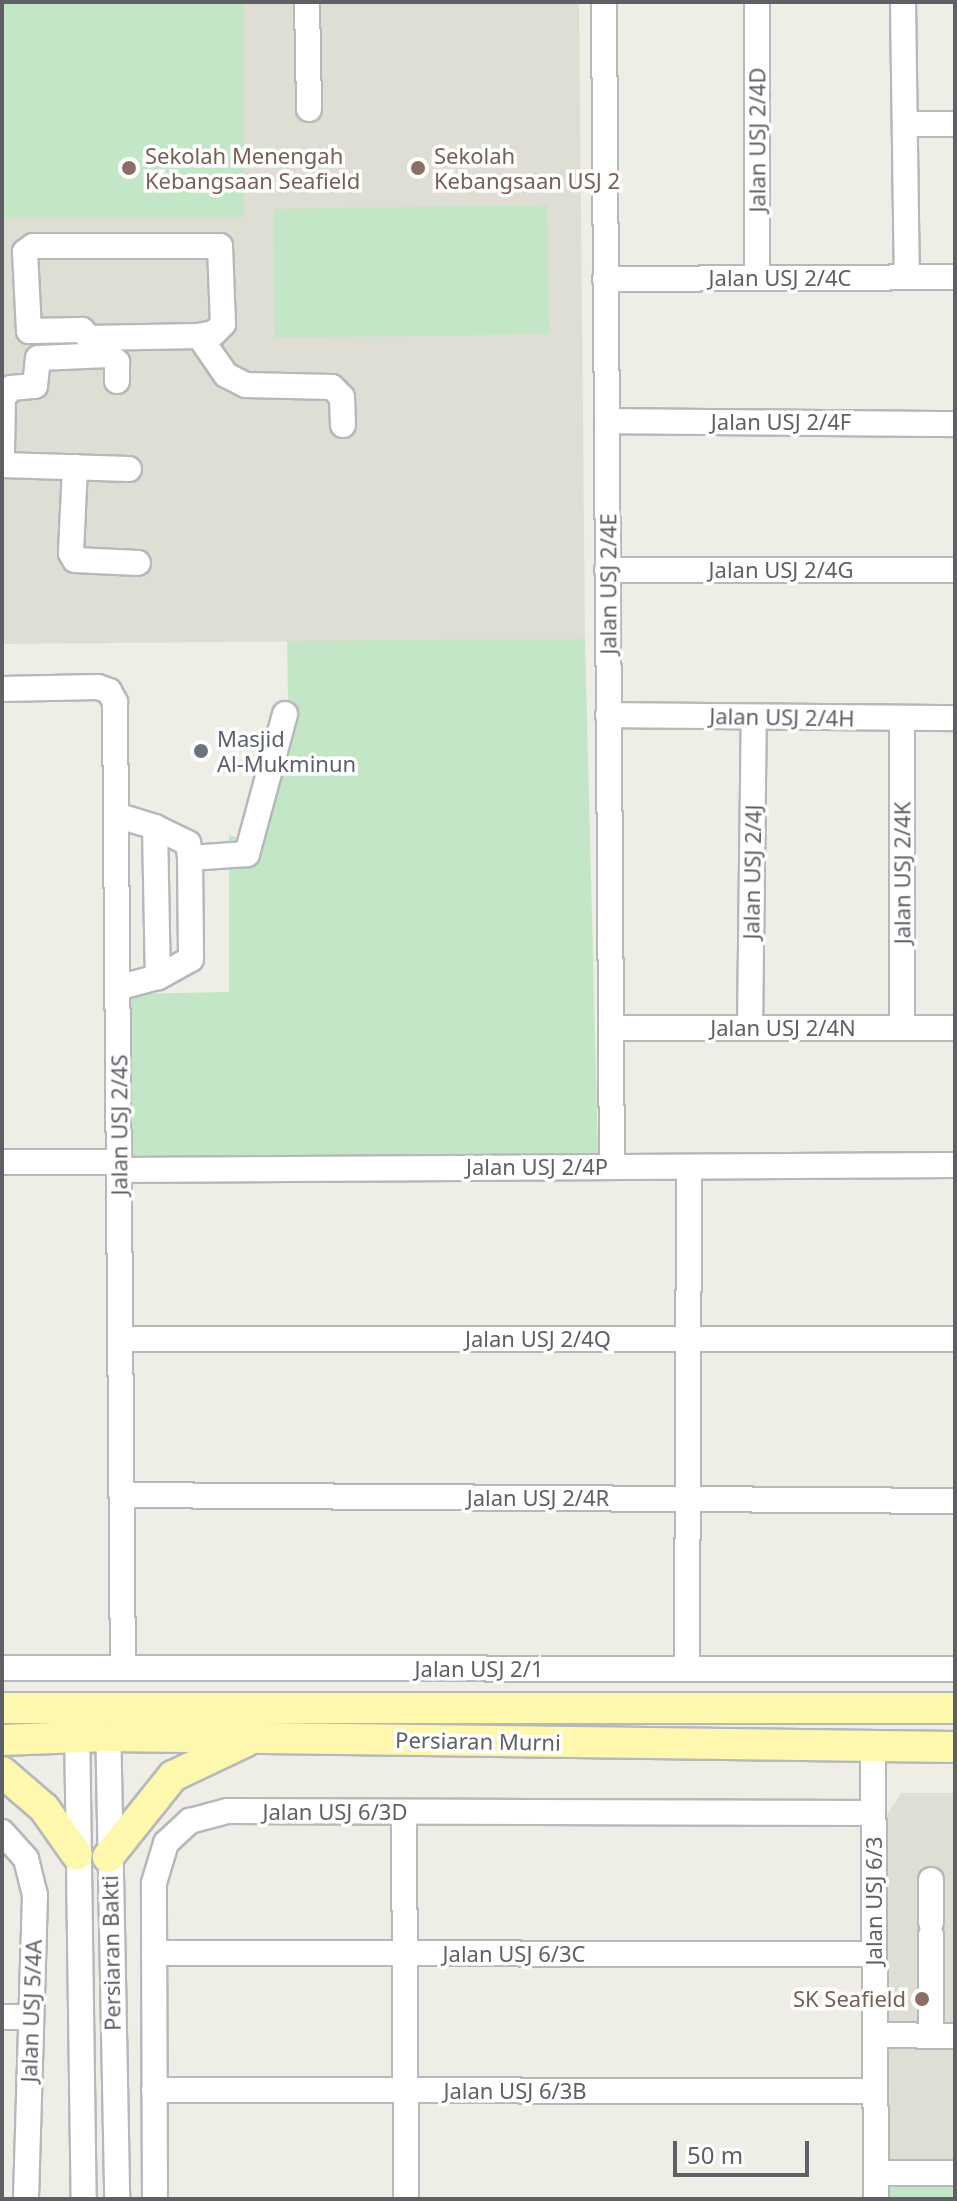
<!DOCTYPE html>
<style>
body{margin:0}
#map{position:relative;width:957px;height:2201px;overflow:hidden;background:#efeee6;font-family:"Noto Sans",sans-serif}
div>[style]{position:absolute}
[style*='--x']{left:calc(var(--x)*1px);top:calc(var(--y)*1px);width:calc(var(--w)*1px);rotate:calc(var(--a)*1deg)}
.education>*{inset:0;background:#dfded4}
.green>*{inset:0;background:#c3e6c7}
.roads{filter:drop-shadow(2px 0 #b6b8bc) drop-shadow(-2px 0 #b6b8bc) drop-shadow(0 2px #b6b8bc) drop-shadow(0 -2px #b6b8bc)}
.minor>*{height:24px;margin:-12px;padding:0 12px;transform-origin:12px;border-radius:12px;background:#fff}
.major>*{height:30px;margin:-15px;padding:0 15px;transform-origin:15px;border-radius:15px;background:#fdf8ae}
.dots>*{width:22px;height:22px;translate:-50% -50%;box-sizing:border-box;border:4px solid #fff;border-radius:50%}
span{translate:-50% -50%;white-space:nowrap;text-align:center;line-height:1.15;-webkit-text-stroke:7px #fff;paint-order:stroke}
.street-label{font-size:22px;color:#5e6066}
.education-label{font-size:22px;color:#785e54}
.left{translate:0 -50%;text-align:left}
.right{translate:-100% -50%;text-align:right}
.worship-label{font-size:22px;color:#5b616d}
.frame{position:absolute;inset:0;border:4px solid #5e6066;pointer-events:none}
.scale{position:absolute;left:673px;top:2141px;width:136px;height:36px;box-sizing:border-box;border:4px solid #5e6066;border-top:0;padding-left:10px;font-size:24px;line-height:28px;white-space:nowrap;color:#5e6066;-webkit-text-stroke:6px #fff;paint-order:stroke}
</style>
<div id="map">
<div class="education">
<div style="clip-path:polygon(2px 2px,579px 2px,585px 639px,2px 644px)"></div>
<div style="clip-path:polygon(901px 1793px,955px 1793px,955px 2199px,890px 2199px,887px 1815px)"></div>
</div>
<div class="green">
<div style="clip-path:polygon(2px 2px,244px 2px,244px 217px,2px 217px)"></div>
<div style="clip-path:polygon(547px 205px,549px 334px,275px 338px,273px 209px)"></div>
<div style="clip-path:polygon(585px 639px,598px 1153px,127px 1159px,125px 994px,229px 992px,229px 835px,242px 839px,288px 700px,287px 641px)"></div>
<div style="clip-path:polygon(955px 2182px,955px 2199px,890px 2199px,890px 2183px)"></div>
</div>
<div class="roads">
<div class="minor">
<div style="--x:307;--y:2;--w:107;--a:88.9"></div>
<div style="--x:604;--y:2;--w:1165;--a:89.61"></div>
<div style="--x:757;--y:2;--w:276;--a:90"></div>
<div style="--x:903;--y:2;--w:275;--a:89.2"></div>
<div style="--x:905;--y:124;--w:50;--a:0"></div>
<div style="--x:605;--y:279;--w:350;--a:-0.3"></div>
<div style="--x:199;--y:336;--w:110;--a:179"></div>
<div style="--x:89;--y:338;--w:11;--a:-131"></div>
<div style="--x:82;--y:330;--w:53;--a:178.9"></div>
<div style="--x:29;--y:331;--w:79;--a:-92.9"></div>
<div style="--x:25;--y:252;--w:10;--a:-37"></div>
<div style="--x:33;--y:246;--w:187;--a:0"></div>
<div style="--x:220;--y:246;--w:78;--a:87.8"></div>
<div style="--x:223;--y:324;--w:13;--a:135"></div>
<div style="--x:214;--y:333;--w:15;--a:169"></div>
<div style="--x:199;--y:336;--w:47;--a:55.3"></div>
<div style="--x:226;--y:375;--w:22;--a:27"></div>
<div style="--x:246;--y:385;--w:86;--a:1.3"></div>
<div style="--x:332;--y:387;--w:14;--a:45"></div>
<div style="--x:342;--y:397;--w:28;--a:88"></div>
<div style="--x:607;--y:421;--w:348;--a:0.5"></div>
<div style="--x:2;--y:453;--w:55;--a:-89"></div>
<div style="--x:3;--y:398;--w:13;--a:-51"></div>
<div style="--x:11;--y:388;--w:24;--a:-5"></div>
<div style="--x:35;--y:386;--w:28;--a:-84"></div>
<div style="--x:38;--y:358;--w:71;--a:-2.4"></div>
<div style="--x:109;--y:355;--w:11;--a:41"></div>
<div style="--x:117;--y:362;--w:19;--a:90"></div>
<div style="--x:2;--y:465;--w:127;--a:1.8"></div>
<div style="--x:75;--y:467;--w:86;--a:92.7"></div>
<div style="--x:71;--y:553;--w:8;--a:60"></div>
<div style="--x:75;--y:560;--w:63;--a:2.7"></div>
<div style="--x:607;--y:570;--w:348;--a:0"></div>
<div style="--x:2;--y:689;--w:96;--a:-1.2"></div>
<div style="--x:98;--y:687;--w:12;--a:20"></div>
<div style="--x:109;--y:691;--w:13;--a:61"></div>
<div style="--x:115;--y:702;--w:966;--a:89.53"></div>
<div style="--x:608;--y:715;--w:347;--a:0.5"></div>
<div style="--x:902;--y:718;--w:310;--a:90"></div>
<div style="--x:116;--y:815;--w:41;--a:17.1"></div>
<div style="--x:155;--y:827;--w:150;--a:88.9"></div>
<div style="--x:158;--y:977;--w:42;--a:165"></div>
<div style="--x:155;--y:827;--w:37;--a:26"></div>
<div style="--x:188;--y:843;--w:15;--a:82"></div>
<div style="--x:190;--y:858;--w:101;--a:89.4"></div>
<div style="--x:191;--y:959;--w:38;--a:151"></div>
<div style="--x:190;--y:858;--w:57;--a:-4"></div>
<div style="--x:247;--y:854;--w:145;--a:-74.8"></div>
<div style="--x:611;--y:1028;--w:344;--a:0"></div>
<div style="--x:750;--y:1028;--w:311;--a:-89.3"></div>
<div style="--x:2;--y:1162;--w:117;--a:0"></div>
<div style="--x:119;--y:1170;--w:836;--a:-0.34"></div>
<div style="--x:120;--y:1339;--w:835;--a:0"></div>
<div style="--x:122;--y:1495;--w:833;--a:0.41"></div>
<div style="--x:2;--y:1668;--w:953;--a:0.06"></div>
<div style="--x:687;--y:1669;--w:502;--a:-89.77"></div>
<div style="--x:108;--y:1718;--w:481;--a:88.9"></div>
<div style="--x:77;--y:1722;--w:477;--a:89.2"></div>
<div style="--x:873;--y:1747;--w:452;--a:89.6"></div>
<div style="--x:404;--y:1812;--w:387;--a:89.7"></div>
<div style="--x:2;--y:1832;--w:36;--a:48"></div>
<div style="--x:26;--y:1859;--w:37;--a:76"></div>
<div style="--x:35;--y:1895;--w:304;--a:91.7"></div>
<div style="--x:931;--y:1880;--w:42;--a:90"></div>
<div style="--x:931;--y:1935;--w:101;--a:90"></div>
<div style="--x:154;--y:1953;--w:720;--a:0.08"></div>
<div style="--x:2;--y:2017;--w:29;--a:0"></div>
<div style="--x:875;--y:2035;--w:80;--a:0.7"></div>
<div style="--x:154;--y:2090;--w:721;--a:0.08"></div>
<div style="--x:876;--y:2173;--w:79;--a:0"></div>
<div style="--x:155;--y:2199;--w:316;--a:-90.2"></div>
<div style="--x:154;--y:1883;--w:42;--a:-73.3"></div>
<div style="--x:166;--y:1843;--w:33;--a:-43"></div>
<div style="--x:190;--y:1821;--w:39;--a:-15"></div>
<div style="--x:228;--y:1811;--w:645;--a:0.18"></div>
</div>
<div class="major">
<div style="--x:2;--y:1708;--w:953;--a:0"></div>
<div style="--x:2;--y:1740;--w:106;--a:-2.2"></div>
<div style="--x:108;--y:1736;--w:847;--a:0.74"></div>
<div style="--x:2;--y:1772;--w:55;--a:40.6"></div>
<div style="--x:44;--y:1808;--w:57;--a:54.9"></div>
<div style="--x:108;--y:1857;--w:104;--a:-51.3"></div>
<div style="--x:173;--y:1776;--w:80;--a:-25.3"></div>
</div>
</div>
<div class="dots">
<div style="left:129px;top:168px;background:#8d6e63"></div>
<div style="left:418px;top:168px;background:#8d6e63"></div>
<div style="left:201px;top:751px;background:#6b7280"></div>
<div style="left:922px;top:1999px;background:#8d6e63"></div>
</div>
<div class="street-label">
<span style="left:757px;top:140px;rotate:-90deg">Jalan USJ 2/4D</span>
<span style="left:780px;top:278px">Jalan USJ 2/4C</span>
<span style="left:781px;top:422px">Jalan USJ 2/4F</span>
<span style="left:781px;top:570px">Jalan USJ 2/4G</span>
<span style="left:608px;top:584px;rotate:-90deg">Jalan USJ 2/4E</span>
<span style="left:782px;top:717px;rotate:1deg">Jalan USJ 2/4H</span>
<span style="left:752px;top:872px;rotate:-89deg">Jalan USJ 2/4J</span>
<span style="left:902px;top:873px;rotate:-90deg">Jalan USJ 2/4K</span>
<span style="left:783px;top:1028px">Jalan USJ 2/4N</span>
<span style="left:119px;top:1125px;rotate:-90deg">Jalan USJ 2/4S</span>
<span style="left:537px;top:1167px">Jalan USJ 2/4P</span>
<span style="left:538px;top:1339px">Jalan USJ 2/4Q</span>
<span style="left:538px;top:1498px">Jalan USJ 2/4R</span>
<span style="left:479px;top:1669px">Jalan USJ 2/1</span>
<span style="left:478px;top:1741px;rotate:1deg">Persiaran Murni</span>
<span style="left:335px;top:1812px">Jalan USJ 6/3D</span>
<span style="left:874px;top:1901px;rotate:-90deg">Jalan USJ 6/3</span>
<span style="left:111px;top:1953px;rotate:-91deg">Persiaran Bakti</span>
<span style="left:514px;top:1954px">Jalan USJ 6/3C</span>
<span style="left:31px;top:2011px;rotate:-88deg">Jalan USJ 5/4A</span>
<span style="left:515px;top:2091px">Jalan USJ 6/3B</span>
</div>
<div class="education-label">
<span class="left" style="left:145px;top:168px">Sekolah Menengah<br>Kebangsaan Seafield</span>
<span class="left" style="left:434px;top:168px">Sekolah<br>Kebangsaan USJ 2</span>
<span class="right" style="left:906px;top:1999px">SK Seafield</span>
</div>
<div class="worship-label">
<span class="left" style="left:217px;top:751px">Masjid<br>Al-Mukminun</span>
</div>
<div class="frame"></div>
<div class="scale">50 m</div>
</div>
